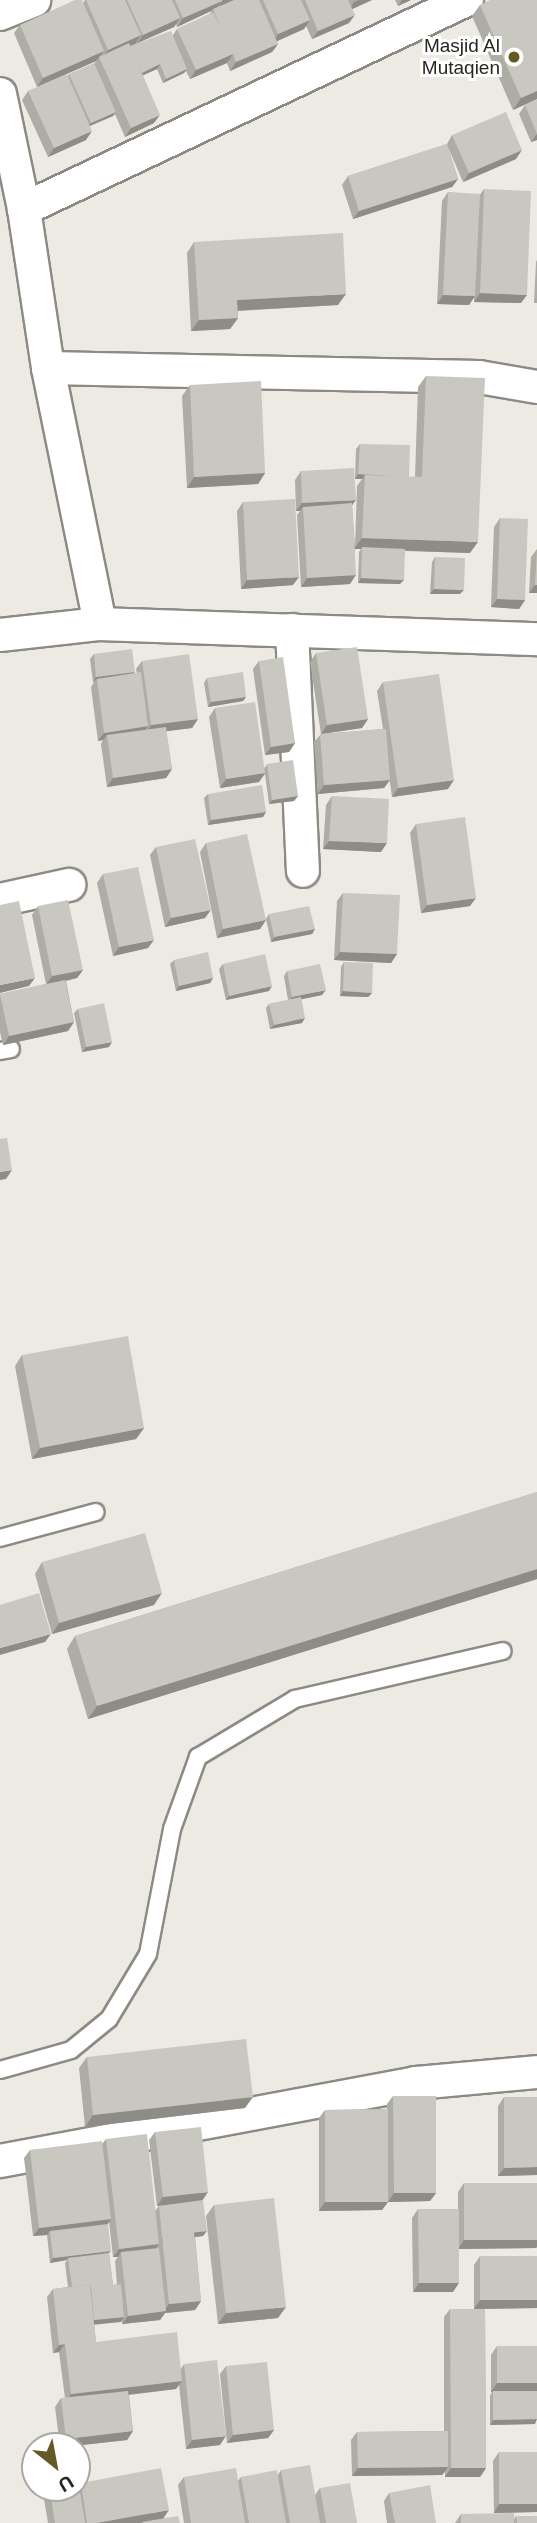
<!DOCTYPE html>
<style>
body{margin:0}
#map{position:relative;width:537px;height:2523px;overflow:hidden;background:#eceae2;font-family:Helvetica,sans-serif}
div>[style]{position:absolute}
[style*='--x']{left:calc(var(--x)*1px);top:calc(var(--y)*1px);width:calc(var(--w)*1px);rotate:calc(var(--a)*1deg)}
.roads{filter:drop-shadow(2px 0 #8c8b83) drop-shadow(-2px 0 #8c8b83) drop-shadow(0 2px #8c8b83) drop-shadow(0 -2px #8c8b83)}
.lane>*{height:16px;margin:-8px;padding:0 8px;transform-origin:8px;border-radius:8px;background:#fff}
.street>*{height:32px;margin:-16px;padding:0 16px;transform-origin:16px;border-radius:16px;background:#fff}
.wall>*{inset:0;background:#adaca5}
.shaded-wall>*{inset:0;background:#8d8c86}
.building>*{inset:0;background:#c9c8c0}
.dots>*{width:19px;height:19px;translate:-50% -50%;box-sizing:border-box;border:4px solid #fff;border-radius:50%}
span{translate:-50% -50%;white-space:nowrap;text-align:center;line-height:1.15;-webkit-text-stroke:6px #fff;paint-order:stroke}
.poi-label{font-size:19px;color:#272623}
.right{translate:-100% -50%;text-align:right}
.north{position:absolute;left:21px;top:2432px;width:70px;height:70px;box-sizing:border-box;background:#fff;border:2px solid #a9a8a7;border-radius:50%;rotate:149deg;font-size:19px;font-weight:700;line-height:28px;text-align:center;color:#272623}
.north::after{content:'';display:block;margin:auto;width:24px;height:32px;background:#625925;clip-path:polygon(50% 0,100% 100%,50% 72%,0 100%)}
</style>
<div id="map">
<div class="roads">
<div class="lane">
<div style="--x:0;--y:1051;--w:11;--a:-10"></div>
<div style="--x:0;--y:1538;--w:99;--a:-15.2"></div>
<div style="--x:0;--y:2070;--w:74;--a:-15.7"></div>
<div style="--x:71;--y:2050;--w:49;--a:-39.2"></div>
<div style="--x:109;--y:2019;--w:76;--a:-59"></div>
<div style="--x:148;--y:1954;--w:127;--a:-79.1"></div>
<div style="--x:172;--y:1829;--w:77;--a:-70.1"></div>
<div style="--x:198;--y:1757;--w:113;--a:-30.9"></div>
<div style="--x:295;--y:1699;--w:213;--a:-13"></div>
</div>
<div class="street">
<div style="--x:0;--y:14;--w:37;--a:-22"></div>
<div style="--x:0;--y:94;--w:117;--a:78.2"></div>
<div style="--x:24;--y:209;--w:161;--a:81.4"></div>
<div style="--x:48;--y:368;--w:261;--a:78.5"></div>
<div style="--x:24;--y:209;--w:490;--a:-25.3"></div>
<div style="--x:48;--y:368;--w:431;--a:1.2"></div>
<div style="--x:479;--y:377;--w:59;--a:9.8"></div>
<div style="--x:292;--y:630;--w:241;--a:87.4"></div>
<div style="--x:0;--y:635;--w:101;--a:-6.3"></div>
<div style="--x:100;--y:624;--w:437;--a:2"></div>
<div style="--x:0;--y:900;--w:71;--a:-12.3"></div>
<div style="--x:0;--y:2161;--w:423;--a:-10.6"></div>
<div style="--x:416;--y:2083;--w:121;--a:-5.2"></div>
</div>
</div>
<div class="wall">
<div style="clip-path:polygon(evenodd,85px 0,372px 0,352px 9px,349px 23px,312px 39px,306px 26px,304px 29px,277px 41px,278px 44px,272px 52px,230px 71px,227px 63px,190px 79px,186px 71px,184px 73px,163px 83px,157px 69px,143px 75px,154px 123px,125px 137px,115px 114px,113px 116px,90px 126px,86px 140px,48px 157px,22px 100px,28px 91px,68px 76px,69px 74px,94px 64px,96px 61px,37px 87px,14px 33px,20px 25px,83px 3px,85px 0,211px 11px,210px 14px,177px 29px,173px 35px,138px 43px,174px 27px,176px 24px,177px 27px,211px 11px)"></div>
<div style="clip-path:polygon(395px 0,411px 0,398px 6px)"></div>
<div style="clip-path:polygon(537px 0,537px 99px,513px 110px,472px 16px,480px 5px)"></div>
<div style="clip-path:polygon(537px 100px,537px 140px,531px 142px,519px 114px,525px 105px)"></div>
<div style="clip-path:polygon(452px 135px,516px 159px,463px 182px,448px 147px,458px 179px,452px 187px,353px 219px,342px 185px,348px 176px,447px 144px)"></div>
<div style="clip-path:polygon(484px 189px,521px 303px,474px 302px,474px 297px,469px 305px,437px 304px,442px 201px,448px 192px,479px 196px)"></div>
<div style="clip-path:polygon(194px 242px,338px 305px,238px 311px,238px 318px,230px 329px,191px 331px,187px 253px)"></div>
<div style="clip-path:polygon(537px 260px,537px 303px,534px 303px,536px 262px)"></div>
<div style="clip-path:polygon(426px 376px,470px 553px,405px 551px,400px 584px,358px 583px,359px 552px,361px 549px,355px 549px,350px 584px,301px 587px,297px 515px,300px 511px,296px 511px,295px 480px,301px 471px,352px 505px,355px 547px,357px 486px,362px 479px,355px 479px,356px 449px,360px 444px,409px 477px,415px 477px,418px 387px)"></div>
<div style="clip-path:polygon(190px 385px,265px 473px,258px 484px,187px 488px,182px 396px)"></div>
<div style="clip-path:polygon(243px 502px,293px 585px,241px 589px,237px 511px)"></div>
<div style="clip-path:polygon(500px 518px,525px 600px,519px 609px,491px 607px,494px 527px)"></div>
<div style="clip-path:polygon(537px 549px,537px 593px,529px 593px,531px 557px)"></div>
<div style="clip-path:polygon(435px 557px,460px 594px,430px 594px,432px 562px)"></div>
<div style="clip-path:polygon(316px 653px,368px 719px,362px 728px,322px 734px,383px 729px,377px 691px,383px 682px,448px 789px,392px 797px,389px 776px,390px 780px,384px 788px,318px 794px,314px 742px,321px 734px,310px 662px)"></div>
<div style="clip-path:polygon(94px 654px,134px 673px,137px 673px,136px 669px,142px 661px,198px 719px,192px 728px,166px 731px,172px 769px,166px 778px,107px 787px,101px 744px,103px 740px,98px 741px,91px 687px,94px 682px,93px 682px,90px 659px)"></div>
<div style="clip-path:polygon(259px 661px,295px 743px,289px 752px,265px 755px,253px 669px)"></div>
<div style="clip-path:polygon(207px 678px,246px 697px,243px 701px,208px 707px,204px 683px)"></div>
<div style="clip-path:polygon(215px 708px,265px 768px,267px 764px,298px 796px,294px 801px,269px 804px,265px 774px,259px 782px,220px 788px,209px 717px)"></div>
<div style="clip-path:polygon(208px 794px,266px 812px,263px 817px,208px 825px,204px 798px)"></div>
<div style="clip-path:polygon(332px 796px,381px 852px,323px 849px,326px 805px)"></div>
<div style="clip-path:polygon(416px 824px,470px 906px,421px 913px,410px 833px)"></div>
<div style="clip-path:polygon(206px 843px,266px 920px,260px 929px,217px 938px,200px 852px)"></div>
<div style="clip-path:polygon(156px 847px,205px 918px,165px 927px,150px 855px)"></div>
<div style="clip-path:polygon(103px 874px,148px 948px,113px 956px,97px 883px)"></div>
<div style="clip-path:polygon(343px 893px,397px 954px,391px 963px,334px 960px,337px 901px)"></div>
<div style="clip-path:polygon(38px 906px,83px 970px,77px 978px,66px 981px,74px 1022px,68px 1031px,3px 1045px,0 1032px,0 994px,46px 984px,32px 915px)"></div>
<div style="clip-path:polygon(269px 914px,315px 929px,312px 934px,271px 942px,266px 919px)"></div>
<div style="clip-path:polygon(174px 960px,213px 978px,210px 983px,176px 991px,170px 964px)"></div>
<div style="clip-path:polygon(344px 962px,372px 993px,368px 997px,340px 996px,341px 967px)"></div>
<div style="clip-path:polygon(223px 964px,269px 991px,226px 1000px,219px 969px)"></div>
<div style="clip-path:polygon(287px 971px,322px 995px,301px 999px,302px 1023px,270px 1029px,266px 1008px,269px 1004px,288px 1000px,284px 976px)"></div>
<div style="clip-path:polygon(78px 1009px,109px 1047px,82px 1052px,74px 1013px)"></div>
<div style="clip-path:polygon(22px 1355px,144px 1428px,136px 1439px,32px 1459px,15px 1366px)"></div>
<div style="clip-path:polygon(537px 1492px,537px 1579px,88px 1719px,67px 1649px,75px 1636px)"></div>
<div style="clip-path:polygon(42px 1562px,154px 1605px,52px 1634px,35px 1574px)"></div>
<div style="clip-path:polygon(87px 2057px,245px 2108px,85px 2127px,79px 2068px)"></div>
<div style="clip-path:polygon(393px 2096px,436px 2193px,430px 2201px,388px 2202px,382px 2210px,319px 2211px,319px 2118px,325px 2110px,387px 2109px,387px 2104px)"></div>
<div style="clip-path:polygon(504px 2097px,537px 2175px,498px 2176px,498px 2106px)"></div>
<div style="clip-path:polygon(evenodd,155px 2132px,202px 2200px,203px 2236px,195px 2237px,201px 2301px,195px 2310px,165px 2313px,160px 2320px,122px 2324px,122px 2321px,94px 2324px,96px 2342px,181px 2369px,184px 2364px,220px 2445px,186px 2449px,179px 2385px,176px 2389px,129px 2395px,133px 2431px,127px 2440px,73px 2446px,60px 2446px,55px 2407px,61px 2398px,65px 2398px,59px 2352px,53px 2353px,47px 2297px,53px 2289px,68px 2287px,65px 2263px,67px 2260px,50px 2263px,47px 2235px,33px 2236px,24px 2158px,30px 2150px,102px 2144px,106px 2139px,155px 2211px,159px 2206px,163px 2205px,157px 2206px,149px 2140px,155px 2132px,109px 2222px,113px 2257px,118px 2257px,115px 2261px,117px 2284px,113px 2285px,109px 2253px,107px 2224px,109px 2222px)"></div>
<div style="clip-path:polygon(464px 2183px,537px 2183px,537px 2247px,536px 2248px,459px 2249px,453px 2292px,413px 2292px,412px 2218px,418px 2209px,458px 2209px,458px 2192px)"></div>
<div style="clip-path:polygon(214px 2205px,278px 2318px,218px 2324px,206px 2216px)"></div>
<div style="clip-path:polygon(480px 2256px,537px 2308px,485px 2309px,486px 2468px,480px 2477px,445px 2477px,445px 2472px,442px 2475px,352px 2476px,351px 2440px,357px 2432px,444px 2431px,444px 2317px,450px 2309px,474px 2309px,474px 2265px)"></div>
<div style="clip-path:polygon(497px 2346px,535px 2424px,490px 2425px,490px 2396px,492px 2392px,491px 2392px,491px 2355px)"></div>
<div style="clip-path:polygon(226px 2366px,274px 2430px,268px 2438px,227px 2443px,220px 2374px)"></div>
<div style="clip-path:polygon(499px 2452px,537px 2452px,537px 2512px,494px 2513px,493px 2461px)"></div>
<div style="clip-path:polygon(281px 2470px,315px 2495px,320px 2488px,357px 2523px,184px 2523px,178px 2485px,184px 2477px,238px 2481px,241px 2477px,278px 2475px)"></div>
<div style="clip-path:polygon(81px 2483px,163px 2518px,180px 2523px,48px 2523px,44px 2499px,50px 2491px,79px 2486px)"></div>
<div style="clip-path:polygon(389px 2493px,436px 2523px,387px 2523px,384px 2501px)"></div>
<div style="clip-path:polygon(461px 2514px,514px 2519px,516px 2516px,537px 2523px,455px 2523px)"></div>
</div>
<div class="shaded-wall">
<div style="clip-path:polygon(223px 0,236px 0,218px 8px)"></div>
<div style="clip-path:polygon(359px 0,372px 0,348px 11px,354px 2px)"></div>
<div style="clip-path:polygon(402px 0,411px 0,398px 6px)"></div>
<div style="clip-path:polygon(222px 1px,216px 9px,213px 9px,211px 11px,177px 27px,183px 18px)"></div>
<div style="clip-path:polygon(355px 15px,349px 23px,312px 39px,318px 31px)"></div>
<div style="clip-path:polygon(180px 18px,174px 27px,137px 43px,143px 35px)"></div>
<div style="clip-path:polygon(310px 20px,304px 29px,273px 43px,278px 34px)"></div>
<div style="clip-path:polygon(141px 35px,135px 44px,102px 58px,108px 50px)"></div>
<div style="clip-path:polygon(278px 44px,272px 52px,230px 71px,236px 62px)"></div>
<div style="clip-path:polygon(104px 51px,96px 61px,37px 87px,43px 78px)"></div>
<div style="clip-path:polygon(233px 54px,227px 63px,190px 79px,196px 70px)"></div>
<div style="clip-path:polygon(160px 64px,157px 69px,137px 78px,140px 73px)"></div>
<div style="clip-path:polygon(187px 69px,184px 73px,163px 83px,166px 79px)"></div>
<div style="clip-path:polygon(537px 91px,537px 99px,513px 110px,521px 98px)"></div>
<div style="clip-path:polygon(116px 112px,113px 116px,87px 127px,91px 123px)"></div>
<div style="clip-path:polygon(160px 115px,154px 123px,125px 137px,131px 128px)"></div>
<div style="clip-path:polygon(92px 131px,86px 140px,48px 157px,54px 148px)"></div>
<div style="clip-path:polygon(537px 134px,537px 140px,531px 142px)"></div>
<div style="clip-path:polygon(522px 150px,516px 159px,463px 182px,469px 173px)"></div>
<div style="clip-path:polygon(458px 179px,452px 187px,353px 219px,359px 211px)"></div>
<div style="clip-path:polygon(480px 293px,527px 295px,521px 303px,474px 302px)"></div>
<div style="clip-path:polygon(346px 294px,338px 305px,229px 311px,237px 300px)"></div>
<div style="clip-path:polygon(443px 295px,475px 296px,469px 305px,437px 304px)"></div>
<div style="clip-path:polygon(238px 318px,230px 329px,191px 331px,199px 320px)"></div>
<div style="clip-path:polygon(265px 473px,258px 484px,187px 488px,194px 477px)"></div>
<div style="clip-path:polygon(358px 474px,409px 477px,365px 475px,362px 479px,355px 479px)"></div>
<div style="clip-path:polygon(356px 500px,350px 508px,303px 507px,300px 511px,296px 511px,302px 503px)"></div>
<div style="clip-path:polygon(362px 538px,478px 542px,470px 553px,362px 549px,362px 547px,361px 549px,354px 549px)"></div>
<div style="clip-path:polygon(356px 575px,350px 584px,301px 587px,307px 578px)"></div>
<div style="clip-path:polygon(299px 577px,293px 585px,241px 589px,247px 580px)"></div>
<div style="clip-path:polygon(361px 578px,404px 580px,400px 584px,358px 583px)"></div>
<div style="clip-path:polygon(535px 585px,537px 585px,537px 593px,529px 593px)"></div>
<div style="clip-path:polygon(434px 589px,464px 590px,460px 594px,430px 594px)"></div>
<div style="clip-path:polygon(497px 599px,525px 600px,519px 609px,491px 607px)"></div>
<div style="clip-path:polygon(135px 672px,132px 676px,97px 679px,93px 682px,96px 677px)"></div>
<div style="clip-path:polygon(246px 697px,243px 701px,208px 707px,211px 702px)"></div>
<div style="clip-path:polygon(198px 719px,192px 728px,145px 734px,151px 725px)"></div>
<div style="clip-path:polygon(368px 719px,362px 728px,321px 734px,327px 725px)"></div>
<div style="clip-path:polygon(148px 726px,142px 735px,107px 735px,103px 740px,98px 741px,104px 733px)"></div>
<div style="clip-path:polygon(295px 743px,289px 752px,265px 755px,271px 747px)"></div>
<div style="clip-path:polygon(172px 769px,166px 778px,107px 787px,113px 778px)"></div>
<div style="clip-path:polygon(265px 773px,259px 782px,220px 788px,226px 779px)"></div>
<div style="clip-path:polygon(390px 780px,384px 788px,318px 794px,324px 785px)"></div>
<div style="clip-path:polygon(454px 780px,448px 789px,392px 797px,398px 788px)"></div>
<div style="clip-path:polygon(298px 796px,294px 801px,269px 804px,272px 800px)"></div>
<div style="clip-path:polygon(266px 812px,263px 817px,208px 825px,211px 820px)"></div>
<div style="clip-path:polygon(329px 841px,387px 843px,381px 852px,323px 849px)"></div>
<div style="clip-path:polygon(476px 898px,470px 906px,421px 913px,427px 905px)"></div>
<div style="clip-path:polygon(211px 910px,205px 918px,165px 927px,171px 918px)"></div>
<div style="clip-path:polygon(266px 920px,260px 929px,217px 938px,223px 929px)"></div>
<div style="clip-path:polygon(315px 929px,312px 934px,271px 942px,274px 937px)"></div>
<div style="clip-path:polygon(154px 940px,148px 948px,113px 956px,119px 947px)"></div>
<div style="clip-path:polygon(340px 952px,397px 954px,391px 963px,334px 960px)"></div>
<div style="clip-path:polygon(83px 970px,77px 978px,46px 985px,52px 976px)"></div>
<div style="clip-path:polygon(35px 978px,29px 986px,0 993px,0 985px)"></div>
<div style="clip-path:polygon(213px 978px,210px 983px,176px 991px,179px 986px)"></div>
<div style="clip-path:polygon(272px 986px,269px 991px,226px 1000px,229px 996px)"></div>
<div style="clip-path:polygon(326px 990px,322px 995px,289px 1002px,292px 997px)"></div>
<div style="clip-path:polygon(343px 991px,372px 993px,368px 997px,340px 996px)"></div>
<div style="clip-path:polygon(305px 1018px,302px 1023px,270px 1029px,274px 1025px)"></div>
<div style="clip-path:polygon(74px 1022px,68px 1031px,3px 1045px,9px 1036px)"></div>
<div style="clip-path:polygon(112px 1042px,109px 1047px,82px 1052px,86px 1047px)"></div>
<div style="clip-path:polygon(12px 1170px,6px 1179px,0 1180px,0 1172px)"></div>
<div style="clip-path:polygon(144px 1428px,136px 1439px,32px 1459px,40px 1448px)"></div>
<div style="clip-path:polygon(537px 1569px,537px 1579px,88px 1719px,97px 1706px)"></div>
<div style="clip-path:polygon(162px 1593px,154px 1605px,52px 1634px,59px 1623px)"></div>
<div style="clip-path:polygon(51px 1634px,45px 1642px,0 1655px,0 1648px)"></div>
<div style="clip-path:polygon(253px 2097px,245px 2108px,85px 2127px,93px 2115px)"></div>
<div style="clip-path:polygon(537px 2167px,537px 2175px,498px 2176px,504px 2168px)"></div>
<div style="clip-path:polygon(208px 2192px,202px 2201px,157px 2206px,163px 2197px)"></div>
<div style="clip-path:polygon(394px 2193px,436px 2193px,430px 2201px,388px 2202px,382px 2210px,319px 2211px,325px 2202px,388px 2202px)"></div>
<div style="clip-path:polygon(111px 2219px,105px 2228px,50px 2231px,47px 2235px,33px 2236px,39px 2228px)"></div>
<div style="clip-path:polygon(207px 2231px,203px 2236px,162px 2241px,162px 2236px)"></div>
<div style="clip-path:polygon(464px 2240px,537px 2240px,537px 2247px,536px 2248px,458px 2249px)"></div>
<div style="clip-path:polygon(159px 2244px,153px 2252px,121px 2252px,118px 2257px,113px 2257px,119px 2249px)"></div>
<div style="clip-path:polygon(111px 2251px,107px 2255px,68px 2258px,66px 2260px,50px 2263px,53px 2258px)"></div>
<div style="clip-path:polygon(419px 2283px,459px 2283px,453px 2292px,413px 2292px)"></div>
<div style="clip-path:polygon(480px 2300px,537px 2300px,537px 2308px,474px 2309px)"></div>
<div style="clip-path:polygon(201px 2301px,195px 2310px,165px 2313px,160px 2320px,122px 2324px,128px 2316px,164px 2311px,169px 2304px)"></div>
<div style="clip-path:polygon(286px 2307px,278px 2318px,218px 2324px,226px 2313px)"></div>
<div style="clip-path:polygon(124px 2317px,121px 2322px,91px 2325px,94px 2320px)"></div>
<div style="clip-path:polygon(65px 2344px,59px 2352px,53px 2353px,59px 2345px)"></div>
<div style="clip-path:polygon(182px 2381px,176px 2389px,65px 2402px,71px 2394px)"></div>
<div style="clip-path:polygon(497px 2383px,537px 2383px,537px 2391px,491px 2392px)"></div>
<div style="clip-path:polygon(537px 2419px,535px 2424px,490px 2425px,493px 2420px)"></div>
<div style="clip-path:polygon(274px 2430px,268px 2438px,227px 2443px,233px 2435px)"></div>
<div style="clip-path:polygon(133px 2431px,127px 2440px,73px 2446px,61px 2446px,66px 2439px)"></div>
<div style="clip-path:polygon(226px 2436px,220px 2445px,186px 2449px,192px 2440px)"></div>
<div style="clip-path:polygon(448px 2467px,442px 2475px,352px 2476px,358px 2468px)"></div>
<div style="clip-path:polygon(451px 2468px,486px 2468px,480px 2477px,445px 2477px)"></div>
<div style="clip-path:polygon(499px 2504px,537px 2504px,537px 2512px,494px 2513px)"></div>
<div style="clip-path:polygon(169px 2510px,163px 2519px,139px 2523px,96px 2523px)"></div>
</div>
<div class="building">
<div style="clip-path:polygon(75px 0,82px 0,104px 51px,43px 78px,20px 25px)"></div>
<div style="clip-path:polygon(86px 0,125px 0,141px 35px,108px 50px)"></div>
<div style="clip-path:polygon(127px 0,172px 0,180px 18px,143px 35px)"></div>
<div style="clip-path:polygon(175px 0,222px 0,222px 1px,183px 18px)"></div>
<div style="clip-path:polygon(234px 0,259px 0,278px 44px,236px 62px,233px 54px,196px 70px,177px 29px,213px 12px,221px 28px,213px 9px)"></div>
<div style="clip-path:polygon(263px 0,301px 0,310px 20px,278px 34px)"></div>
<div style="clip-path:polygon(305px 0,348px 0,355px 15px,318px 31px)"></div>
<div style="clip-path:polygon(490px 0,537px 0,537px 91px,521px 98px,480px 5px)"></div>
<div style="clip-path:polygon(171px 31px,187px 69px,166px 79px,160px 64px,142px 73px,130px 46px)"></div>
<div style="clip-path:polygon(129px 43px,160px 115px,131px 128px,99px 57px)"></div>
<div style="clip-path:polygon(94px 63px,116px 112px,91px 123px,69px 74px)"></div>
<div style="clip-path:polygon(67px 74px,92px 131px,54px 148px,28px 91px)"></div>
<div style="clip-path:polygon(537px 100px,537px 134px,525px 105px)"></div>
<div style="clip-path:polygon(506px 112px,522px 150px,469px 173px,452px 135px)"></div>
<div style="clip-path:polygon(447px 144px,458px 179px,359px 211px,348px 176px)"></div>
<div style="clip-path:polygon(484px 189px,531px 191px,527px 295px,480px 293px)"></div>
<div style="clip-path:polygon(448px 192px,480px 194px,475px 296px,443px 295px)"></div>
<div style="clip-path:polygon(343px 233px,346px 294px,237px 300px,238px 318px,199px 320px,194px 242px)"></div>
<div style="clip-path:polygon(426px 376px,485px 378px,478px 542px,362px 538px,365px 475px,422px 477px)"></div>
<div style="clip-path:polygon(261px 381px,265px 473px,194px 477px,190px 385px)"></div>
<div style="clip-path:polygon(360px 444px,410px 445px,409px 477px,358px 474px)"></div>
<div style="clip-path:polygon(354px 468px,356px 500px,302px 503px,301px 471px)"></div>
<div style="clip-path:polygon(295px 499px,299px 577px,247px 580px,243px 502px)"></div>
<div style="clip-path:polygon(352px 503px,356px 575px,307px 578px,303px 507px)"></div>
<div style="clip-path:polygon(500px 518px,528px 519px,525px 600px,497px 599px)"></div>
<div style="clip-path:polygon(362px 547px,405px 549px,404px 580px,361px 578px)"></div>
<div style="clip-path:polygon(537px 549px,537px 585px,535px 585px)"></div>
<div style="clip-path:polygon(435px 557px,465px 558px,464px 590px,434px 589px)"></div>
<div style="clip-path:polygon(357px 647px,368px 719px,327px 725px,316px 653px)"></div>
<div style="clip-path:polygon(132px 649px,135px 672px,96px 677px,94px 654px)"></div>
<div style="clip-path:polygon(189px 654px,198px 719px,151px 725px,142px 661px)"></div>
<div style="clip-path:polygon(283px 657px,295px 743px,271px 747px,259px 661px)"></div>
<div style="clip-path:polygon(141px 672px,148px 726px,104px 733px,97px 679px)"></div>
<div style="clip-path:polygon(243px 672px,246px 697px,211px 702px,207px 678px)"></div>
<div style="clip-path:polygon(439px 674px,454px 780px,398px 788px,383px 682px)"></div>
<div style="clip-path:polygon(255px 702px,265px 773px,226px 779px,215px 708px)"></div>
<div style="clip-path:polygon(166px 727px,172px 769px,113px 778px,107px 735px)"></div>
<div style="clip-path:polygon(386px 729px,390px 780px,324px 785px,320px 734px)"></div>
<div style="clip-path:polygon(293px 760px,298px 796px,272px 800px,267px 764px)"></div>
<div style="clip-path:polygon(262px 785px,266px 812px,211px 820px,208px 794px)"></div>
<div style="clip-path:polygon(332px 796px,389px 799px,387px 843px,329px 841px)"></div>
<div style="clip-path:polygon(465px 817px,476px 898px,427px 905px,416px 824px)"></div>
<div style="clip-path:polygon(247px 834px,266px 920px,223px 929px,206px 843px)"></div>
<div style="clip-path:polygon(195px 839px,211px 910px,171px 918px,156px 847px)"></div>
<div style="clip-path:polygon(138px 867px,154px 940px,119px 947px,103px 874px)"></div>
<div style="clip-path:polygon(343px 893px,400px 895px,397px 954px,340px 952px)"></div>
<div style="clip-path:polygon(68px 900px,83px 970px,52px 976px,38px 906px)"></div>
<div style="clip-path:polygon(19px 901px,35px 978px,0 985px,0 905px)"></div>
<div style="clip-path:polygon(309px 906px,315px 929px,274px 937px,269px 914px)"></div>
<div style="clip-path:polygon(208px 952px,213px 978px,179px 986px,174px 960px)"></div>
<div style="clip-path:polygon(265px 954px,272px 986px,229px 996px,223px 964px)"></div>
<div style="clip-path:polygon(344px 962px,373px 963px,372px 993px,343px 991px)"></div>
<div style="clip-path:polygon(320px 964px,326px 990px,292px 997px,287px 971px)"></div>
<div style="clip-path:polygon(65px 980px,74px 1022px,9px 1036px,0 994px)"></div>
<div style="clip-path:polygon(301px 997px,305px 1018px,274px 1025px,269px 1004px)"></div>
<div style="clip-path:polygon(104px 1003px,112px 1042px,86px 1047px,78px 1009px)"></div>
<div style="clip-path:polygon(7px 1138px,12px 1170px,0 1172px,0 1139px)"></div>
<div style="clip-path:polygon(128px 1336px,144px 1428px,40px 1448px,22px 1355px)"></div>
<div style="clip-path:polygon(537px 1492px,537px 1569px,97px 1706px,75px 1636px)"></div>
<div style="clip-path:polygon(145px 1533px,162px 1593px,59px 1623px,42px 1562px)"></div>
<div style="clip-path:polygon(39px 1593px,51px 1634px,0 1648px,0 1605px)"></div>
<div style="clip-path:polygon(246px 2039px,253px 2097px,93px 2115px,87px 2057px)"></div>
<div style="clip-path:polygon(393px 2096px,436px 2096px,436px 2193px,394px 2193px)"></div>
<div style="clip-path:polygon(504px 2097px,537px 2097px,537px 2167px,504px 2168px)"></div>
<div style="clip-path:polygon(388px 2109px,388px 2202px,325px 2202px,325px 2110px)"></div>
<div style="clip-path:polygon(201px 2127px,208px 2192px,163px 2197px,155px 2132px)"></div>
<div style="clip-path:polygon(147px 2134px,159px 2244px,119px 2249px,106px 2139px)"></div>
<div style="clip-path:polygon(102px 2141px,111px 2219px,39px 2228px,30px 2150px)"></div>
<div style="clip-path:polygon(464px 2183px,537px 2183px,537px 2240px,464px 2240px)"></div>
<div style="clip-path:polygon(274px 2198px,286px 2307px,226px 2313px,214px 2205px)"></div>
<div style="clip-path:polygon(203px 2200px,207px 2231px,162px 2236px,159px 2206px)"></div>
<div style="clip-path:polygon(418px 2209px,459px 2209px,459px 2283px,419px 2283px)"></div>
<div style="clip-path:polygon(108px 2224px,111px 2251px,53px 2258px,50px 2231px)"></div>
<div style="clip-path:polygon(194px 2232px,201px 2301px,169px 2304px,162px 2236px)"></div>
<div style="clip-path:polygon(159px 2248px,166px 2311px,128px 2316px,121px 2252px)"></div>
<div style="clip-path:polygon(109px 2253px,113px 2285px,121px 2284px,124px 2317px,94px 2320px,91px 2286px,90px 2285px,72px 2287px,68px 2258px)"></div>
<div style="clip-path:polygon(480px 2256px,537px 2256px,537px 2300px,480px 2300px)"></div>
<div style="clip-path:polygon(90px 2285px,96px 2342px,177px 2332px,182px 2381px,71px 2394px,65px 2344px,59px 2345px,53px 2289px)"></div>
<div style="clip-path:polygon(450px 2309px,485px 2309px,486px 2468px,451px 2468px)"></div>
<div style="clip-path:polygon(497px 2346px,537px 2346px,537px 2383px,497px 2383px)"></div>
<div style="clip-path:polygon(217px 2360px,226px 2436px,192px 2440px,184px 2364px)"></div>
<div style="clip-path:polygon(267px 2362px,274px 2430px,233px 2435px,226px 2366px)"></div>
<div style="clip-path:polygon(128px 2391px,133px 2431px,66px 2439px,61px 2398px)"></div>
<div style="clip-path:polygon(493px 2391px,537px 2391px,537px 2419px,493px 2420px)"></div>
<div style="clip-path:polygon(448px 2431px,448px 2467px,358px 2468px,357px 2432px)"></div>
<div style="clip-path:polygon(499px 2452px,537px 2452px,537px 2504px,499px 2504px)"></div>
<div style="clip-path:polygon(310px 2465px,320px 2523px,290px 2523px,281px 2470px)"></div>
<div style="clip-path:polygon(161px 2468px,169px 2510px,96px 2523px,87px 2523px,81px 2483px)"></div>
<div style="clip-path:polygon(236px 2468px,245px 2523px,191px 2523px,184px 2477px)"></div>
<div style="clip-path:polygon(277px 2470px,286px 2523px,249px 2523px,241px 2477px)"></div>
<div style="clip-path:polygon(350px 2483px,357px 2523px,326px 2523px,320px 2488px)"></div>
<div style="clip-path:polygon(430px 2485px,436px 2523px,395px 2523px,389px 2493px)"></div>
<div style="clip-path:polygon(77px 2486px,79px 2486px,85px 2523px,55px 2523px,50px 2491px,65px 2488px,77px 2488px)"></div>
<div style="clip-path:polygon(514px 2513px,514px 2523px,461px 2523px,461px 2514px)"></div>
<div style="clip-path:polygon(178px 2516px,180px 2523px,143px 2523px,142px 2522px)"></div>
<div style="clip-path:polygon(516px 2516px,537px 2516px,537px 2523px,517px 2523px)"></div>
</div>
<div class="dots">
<div style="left:514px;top:57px;background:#625925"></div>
</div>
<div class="poi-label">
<span class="right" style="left:500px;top:57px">Masjid Al<br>Mutaqien</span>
</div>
<div class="north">U</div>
</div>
